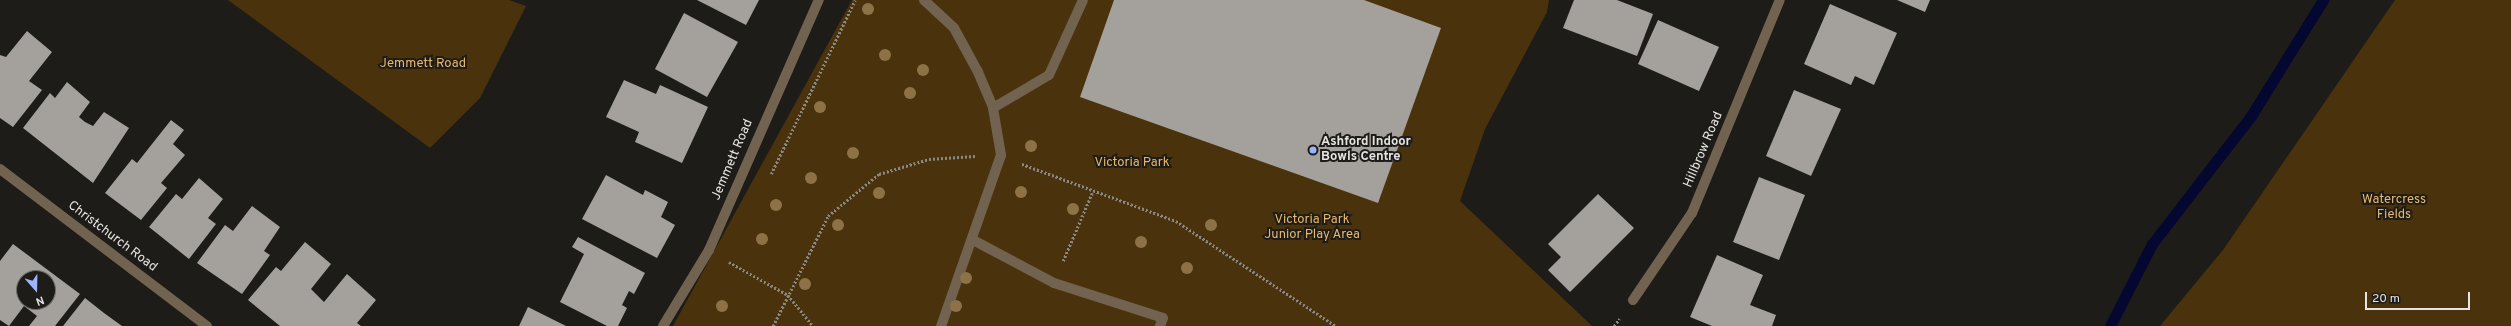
<!DOCTYPE html>
<style>
body{margin:0}
#map{position:relative;width:2511px;height:326px;overflow:hidden;background:#1e1c18;font-family:Overpass,sans-serif}
div>[style]{position:absolute}
[style*='--x']{left:calc(var(--x)*1px);top:calc(var(--y)*1px);width:calc(var(--w)*1px);rotate:calc(var(--a)*1deg)}
.green>*{inset:0;background:#4a330c}
.stream>*{height:11px;margin:-5.5px;padding:0 5.5px;transform-origin:5.5px;border-radius:5.5px;background:#04072f}
.building>*{inset:0;background:#a4a19c}
.path>*{height:2.5px;margin-top:-1.25px;transform-origin:0;background:repeating-linear-gradient(90deg,#8a8885 0 2px,transparent 0 4px)}
.minor>*{height:10px;margin:-5px;padding:0 5px;transform-origin:5px;border-radius:5px;background:#71634f}
.trees>*{width:12px;height:12px;margin:-6px;border-radius:50%;background:#8d7247}
.dots>*{width:11px;height:11px;translate:-50% -50%;box-sizing:border-box;border:2px solid #1e1c18;border-radius:50%}
span{translate:-50% -50%;white-space:nowrap;text-align:center;line-height:1.15;-webkit-text-stroke:4px #1e1c18;paint-order:stroke}
.park-label{font-size:13px;color:#e8b86d}
.poi-label{font-size:13px;color:#e6e4e2;font-weight:700}
.left{translate:0 -50%;text-align:left}
.street-label{font-size:13px;color:#e6e4e2}
.north{position:absolute;left:16px;top:270px;width:40px;height:40px;box-sizing:border-box;background:#1e1c18;border:1px solid #6e6c69;border-radius:50%;rotate:160deg;font-size:11px;font-weight:700;line-height:16px;text-align:center;color:#e6e4e2}
.north::after{content:'';display:block;margin:auto;width:14px;height:18px;background:#9cb4fd;clip-path:polygon(50% 0,100% 100%,50% 72%,0 100%)}
.scale{position:absolute;left:2365px;top:292px;width:105px;height:18px;box-sizing:border-box;border:2px solid #e6e4e2;border-top:0;padding-left:5px;font-size:12px;line-height:14px;white-space:nowrap;color:#e6e4e2;-webkit-text-stroke:3px #1e1c18;paint-order:stroke}
</style>
<div id="map">
<div class="green">
<div style="clip-path:polygon(228px 0,509px 0,526px 6px,480px 98px,430px 148px)"></div>
<div style="clip-path:polygon(852px 0,1549px 0,1547px 12px,1485px 129px,1460px 201px,1592px 326px,673px 326px)"></div>
<div style="clip-path:polygon(2395px 0,2511px 0,2511px 326px,2160px 326px,2223px 250px)"></div>
</div>
<div class="stream">
<div style="--x:2110;--y:326;--w:92;--a:-62.9"></div>
<div style="--x:2152;--y:244;--w:162;--a:-52.3"></div>
<div style="--x:2251;--y:116;--w:137;--a:-58.2"></div>
</div>
<div class="building">
<div style="clip-path:polygon(697px 0,759px 0,746px 25px)"></div>
<div style="clip-path:polygon(1114px 0,1364px 0,1441px 28px,1378px 203px,1080px 97px)"></div>
<div style="clip-path:polygon(1574px 0,1617px 0,1653px 14px,1637px 56px,1563px 28px)"></div>
<div style="clip-path:polygon(1897px 0,1930px 0,1925px 12px)"></div>
<div style="clip-path:polygon(1830px 4px,1897px 33px,1874px 85px,1855px 76px,1851px 85px,1804px 64px)"></div>
<div style="clip-path:polygon(684px 13px,738px 42px,707px 97px,655px 69px)"></div>
<div style="clip-path:polygon(1658px 20px,1719px 47px,1699px 91px,1638px 64px)"></div>
<div style="clip-path:polygon(27px 31px,52px 52px,29px 81px,42px 90px,13px 127px,0 118px,0 55px,6px 57px)"></div>
<div style="clip-path:polygon(624px 80px,656px 94px,660px 85px,708px 107px,682px 163px,635px 142px,639px 132px,606px 117px)"></div>
<div style="clip-path:polygon(67px 82px,90px 102px,79px 117px,85px 122px,93px 126px,104px 112px,129px 128px,93px 183px,23px 128px,50px 93px,55px 98px)"></div>
<div style="clip-path:polygon(1794px 90px,1841px 109px,1811px 176px,1766px 156px)"></div>
<div style="clip-path:polygon(171px 120px,184px 130px,173px 144px,185px 155px,161px 183px,167px 188px,141px 220px,105px 193px,132px 159px,137px 163px)"></div>
<div style="clip-path:polygon(606px 175px,643px 195px,645px 190px,668px 202px,661px 217px,675px 225px,657px 258px,582px 219px)"></div>
<div style="clip-path:polygon(1759px 177px,1805px 195px,1779px 260px,1733px 242px)"></div>
<div style="clip-path:polygon(199px 178px,223px 199px,208px 218px,216px 224px,189px 259px,149px 227px,176px 194px,182px 199px)"></div>
<div style="clip-path:polygon(1598px 194px,1634px 228px,1570px 292px,1548px 270px,1561px 257px,1548px 244px)"></div>
<div style="clip-path:polygon(252px 206px,280px 227px,264px 251px,270px 255px,242px 294px,197px 263px,225px 225px,233px 231px)"></div>
<div style="clip-path:polygon(578px 237px,645px 273px,634px 294px,629px 291px,622px 305px,627px 308px,618px 326px,607px 326px,560px 302px,584px 254px,572px 247px)"></div>
<div style="clip-path:polygon(305px 242px,331px 264px,311px 289px,324px 302px,347px 274px,376px 300px,357px 323px,361px 326px,280px 326px,248px 300px,276px 267px,281px 271px)"></div>
<div style="clip-path:polygon(evenodd,13px 244px,80px 294px,55px 326px,29px 326px,37px 316px,24px 306px,9px 326px,0 320px,0 261px,13px 244px,24px 278px,48px 278px,48px 302px,24px 302px,24px 278px)"></div>
<div style="clip-path:polygon(1717px 255px,1763px 275px,1750px 305px,1776px 315px,1772px 326px,1712px 326px,1690px 317px)"></div>
<div style="clip-path:polygon(85px 298px,104px 313px,122px 326px,63px 326px)"></div>
<div style="clip-path:polygon(528px 307px,566px 326px,519px 326px)"></div>
</div>
<div class="path">
<div style="--x:1022;--y:164;--w:164;--a:20.3"></div>
<div style="--x:1176;--y:221;--w:191;--a:33.3"></div>
<div style="--x:771;--y:174;--w:193;--a:-64.2"></div>
<div style="--x:1063;--y:261;--w:74;--a:-66.9"></div>
<div style="--x:729;--y:262;--w:68;--a:29.2"></div>
<div style="--x:788;--y:295;--w:40;--a:51"></div>
<div style="--x:773;--y:326;--w:123;--a:-63.4"></div>
<div style="--x:828;--y:216;--w:66;--a:-39.5"></div>
<div style="--x:879;--y:174;--w:52;--a:-16.7"></div>
<div style="--x:929;--y:159;--w:46;--a:-3.7"></div>
<div style="--x:1614;--y:326;--w:9;--a:-54"></div>
</div>
<div class="minor">
<div style="--x:924;--y:0;--w:41;--a:43"></div>
<div style="--x:954;--y:28;--w:50;--a:61.4"></div>
<div style="--x:978;--y:72;--w:39;--a:67"></div>
<div style="--x:993;--y:108;--w:48;--a:80.3"></div>
<div style="--x:1001;--y:155;--w:181;--a:109.3"></div>
<div style="--x:993;--y:108;--w:65;--a:-30.5"></div>
<div style="--x:1049;--y:75;--w:82;--a:-65.6"></div>
<div style="--x:0;--y:169;--w:260;--a:37.2"></div>
<div style="--x:973;--y:240;--w:92;--a:28"></div>
<div style="--x:1054;--y:283;--w:114;--a:17.8"></div>
<div style="--x:1163;--y:318;--w:9;--a:111"></div>
<div style="--x:1633;--y:300;--w:105;--a:-55.9"></div>
<div style="--x:1692;--y:213;--w:230;--a:-67.6"></div>
<div style="--x:663;--y:326;--w:89;--a:-58.8"></div>
<div style="--x:709;--y:250;--w:273;--a:-66.3"></div>
</div>
<div class="trees">
<div style="left:868px;top:9px"></div>
<div style="left:885px;top:55px"></div>
<div style="left:923px;top:70px"></div>
<div style="left:910px;top:93px"></div>
<div style="left:820px;top:107px"></div>
<div style="left:1031px;top:146px"></div>
<div style="left:853px;top:153px"></div>
<div style="left:811px;top:178px"></div>
<div style="left:1021px;top:192px"></div>
<div style="left:879px;top:193px"></div>
<div style="left:776px;top:205px"></div>
<div style="left:1073px;top:209px"></div>
<div style="left:838px;top:225px"></div>
<div style="left:1211px;top:225px"></div>
<div style="left:762px;top:239px"></div>
<div style="left:1141px;top:242px"></div>
<div style="left:1187px;top:268px"></div>
<div style="left:966px;top:278px"></div>
<div style="left:805px;top:284px"></div>
<div style="left:722px;top:306px"></div>
<div style="left:956px;top:306px"></div>
</div>
<div class="dots">
<div style="left:1313px;top:150px;background:#9cb4fd"></div>
</div>
<div class="park-label">
<span style="left:423px;top:64px">Jemmett Road</span>
<span style="left:1132px;top:163px">Victoria Park</span>
<span style="left:2394px;top:208px">Watercress<br>Fields</span>
<span style="left:1312px;top:228px">Victoria Park<br>Junior Play Area</span>
</div>
<div class="poi-label">
<span class="left" style="left:1321px;top:150px">Ashford Indoor<br>Bowls Centre</span>
</div>
<div class="street-label">
<span style="left:1704px;top:150px;rotate:-67deg">Hillbrow Road</span>
<span style="left:733px;top:160px;rotate:-67deg">Jemmett Road</span>
<span style="left:112px;top:237px;rotate:37deg">Christchurch Road</span>
</div>
<div class="north">N</div>
<div class="scale">20 m</div>
</div>
